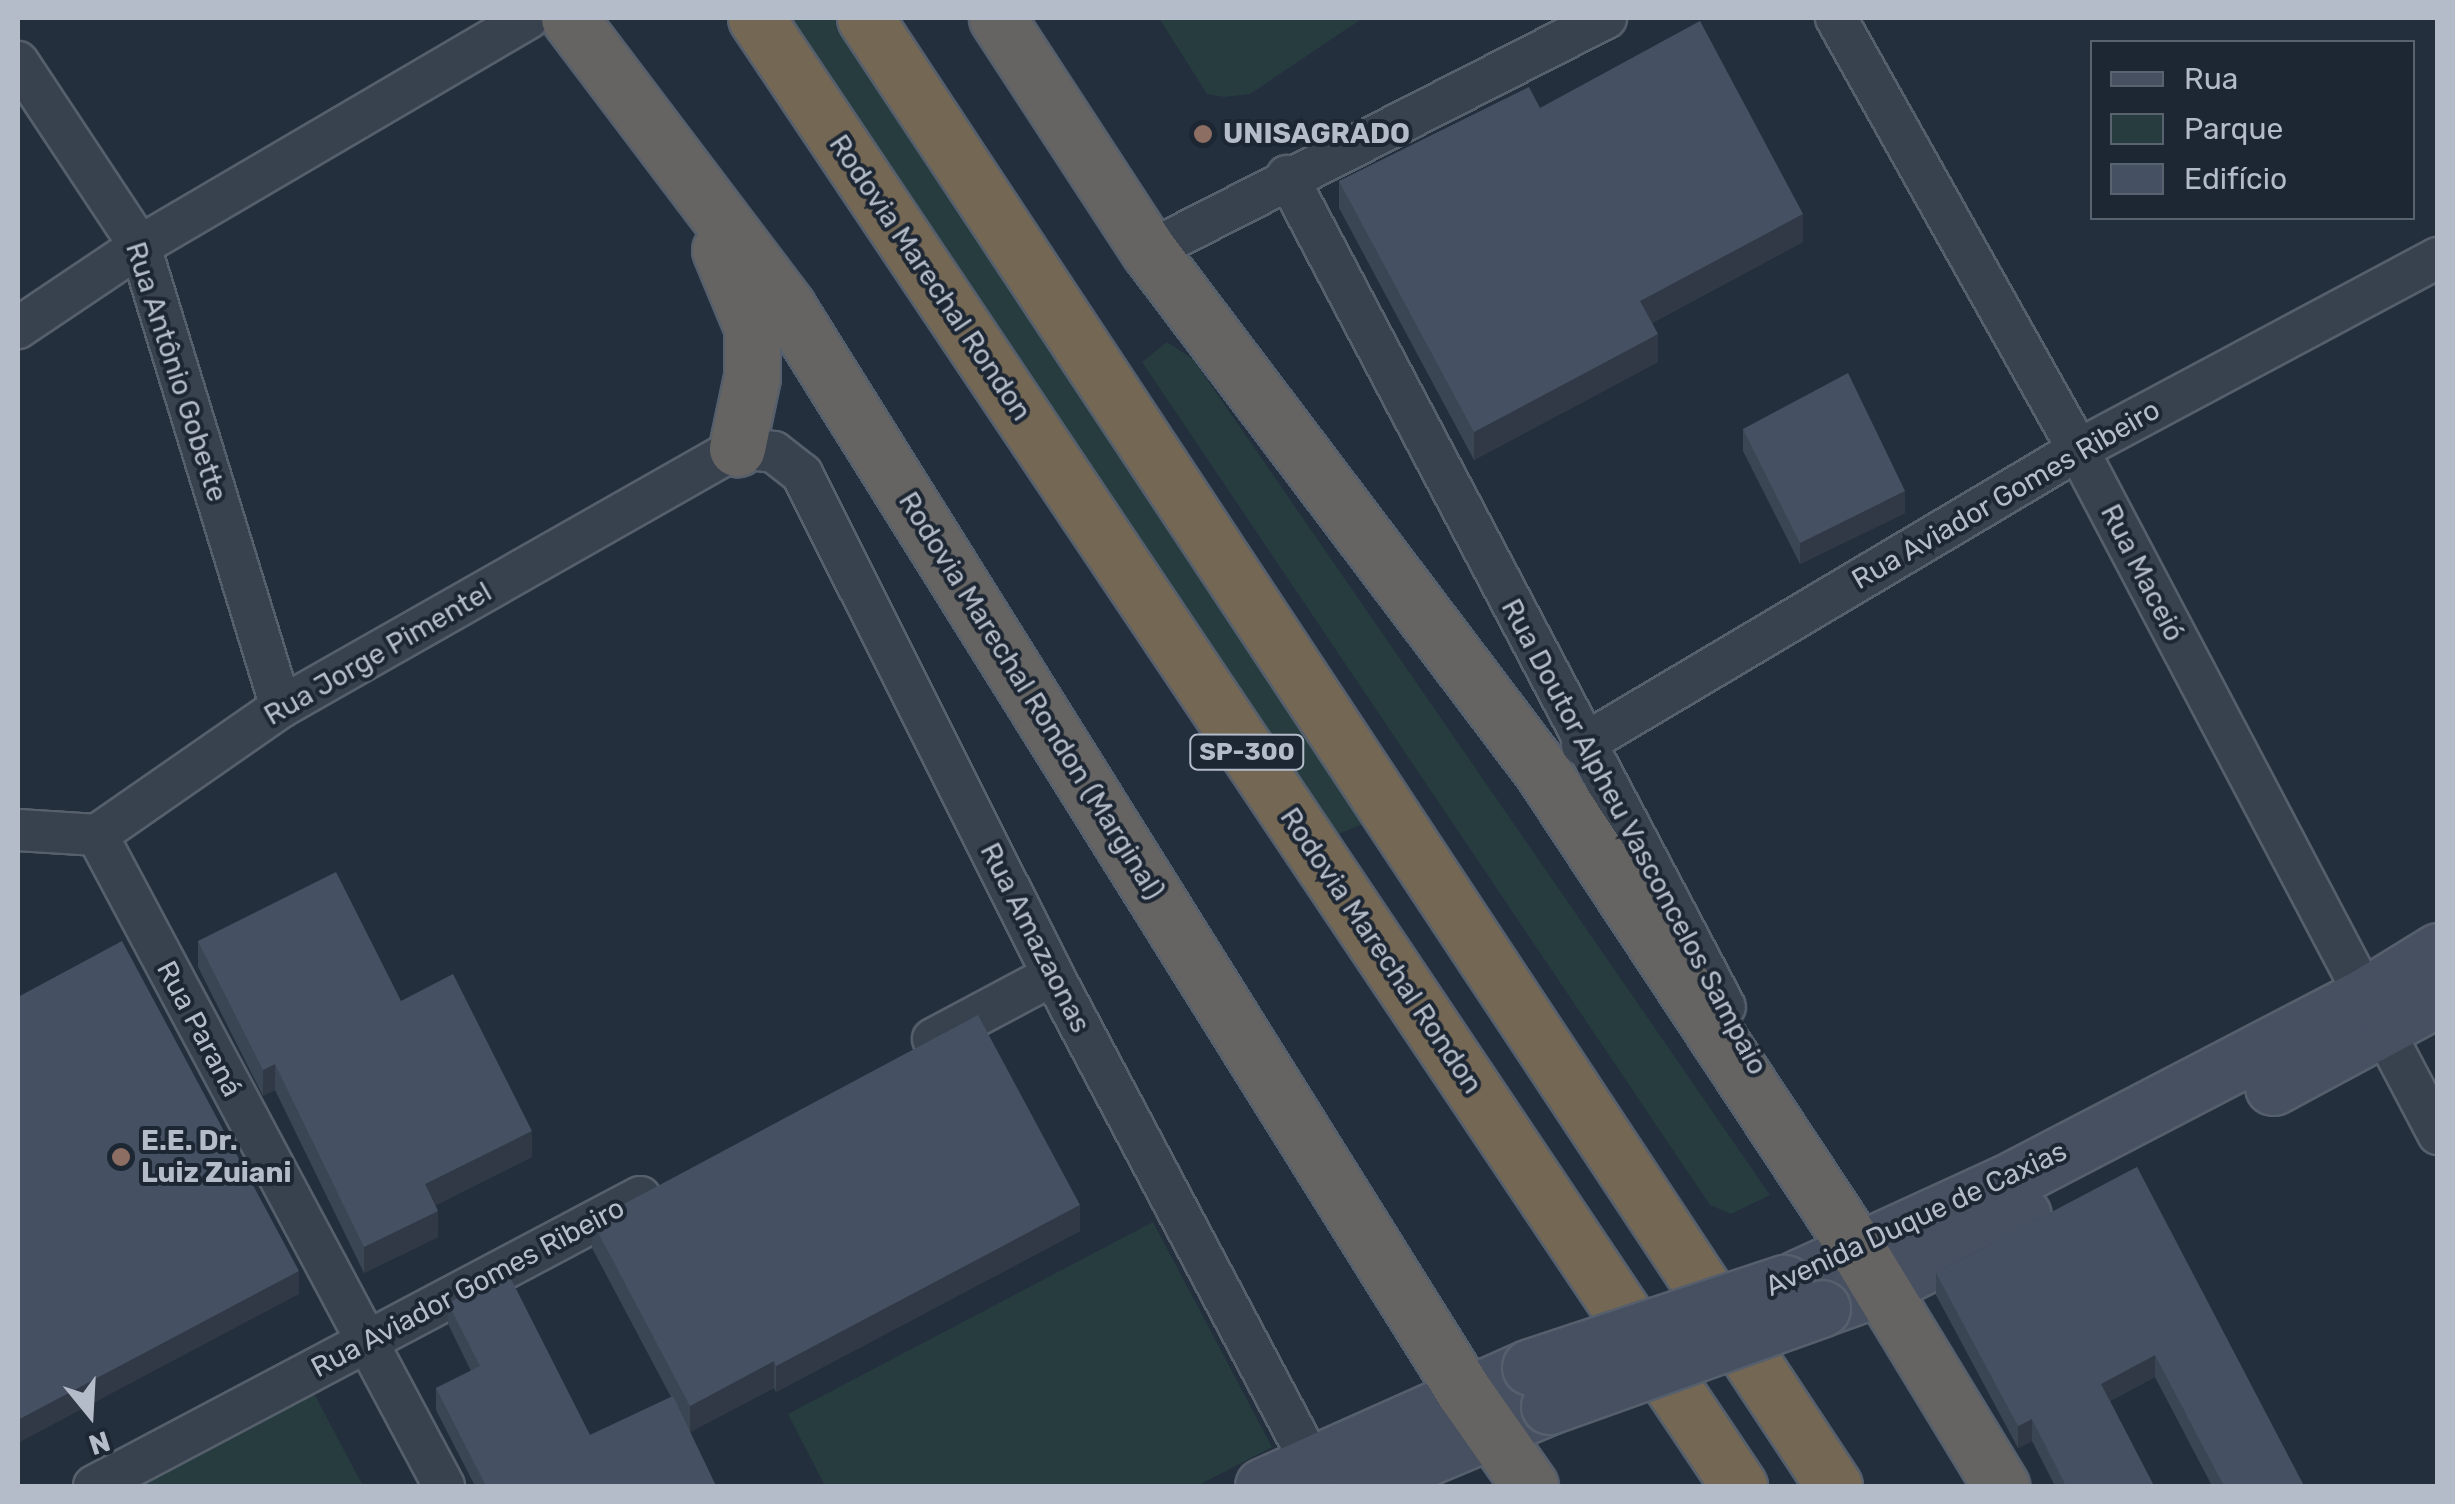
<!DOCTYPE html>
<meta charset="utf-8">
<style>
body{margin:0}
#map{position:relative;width:2455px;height:1504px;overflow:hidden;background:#242f3e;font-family:Rubik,sans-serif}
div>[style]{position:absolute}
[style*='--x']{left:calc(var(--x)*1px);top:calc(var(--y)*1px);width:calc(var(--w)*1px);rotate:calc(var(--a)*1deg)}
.green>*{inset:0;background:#263c3f}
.roads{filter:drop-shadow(2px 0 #565f6c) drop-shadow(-2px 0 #565f6c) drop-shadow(0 2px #565f6c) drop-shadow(0 -2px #565f6c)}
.minor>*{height:40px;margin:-20px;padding:0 20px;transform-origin:20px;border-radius:20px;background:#38414e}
.secondary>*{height:55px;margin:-27.5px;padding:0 27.5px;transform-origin:27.5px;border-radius:27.5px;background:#465061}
.trunk>*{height:55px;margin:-27.5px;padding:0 27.5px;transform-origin:27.5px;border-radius:27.5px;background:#656462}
.motorway>*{height:55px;margin:-27.5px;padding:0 27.5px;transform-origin:27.5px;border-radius:27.5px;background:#746855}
.bridges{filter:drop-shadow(2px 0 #565f6c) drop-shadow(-2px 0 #565f6c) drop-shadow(0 2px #565f6c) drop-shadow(0 -2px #565f6c)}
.secondary-bridge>*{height:55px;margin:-27.5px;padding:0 27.5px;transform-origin:27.5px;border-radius:27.5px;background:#465061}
.wall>*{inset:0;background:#3b4654}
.shaded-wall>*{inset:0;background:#303945}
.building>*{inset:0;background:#455162}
.dots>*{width:28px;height:28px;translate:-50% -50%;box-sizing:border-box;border:5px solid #1d2633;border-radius:50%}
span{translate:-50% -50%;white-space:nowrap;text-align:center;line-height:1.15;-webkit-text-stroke:8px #1d2633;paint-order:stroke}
.shield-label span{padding:2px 8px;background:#1d2633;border:2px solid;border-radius:8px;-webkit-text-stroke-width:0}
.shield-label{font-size:25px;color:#b4bcc9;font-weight:700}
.poi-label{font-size:28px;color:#b4bcc9;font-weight:700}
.left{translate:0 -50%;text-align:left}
.street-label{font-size:28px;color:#b4bcc9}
.frame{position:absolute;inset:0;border:20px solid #b4bcc9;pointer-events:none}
.legend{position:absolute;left:2090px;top:40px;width:325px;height:180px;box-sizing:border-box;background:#1d2633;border:2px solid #59626f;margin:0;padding:12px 18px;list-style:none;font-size:30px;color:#b4bcc9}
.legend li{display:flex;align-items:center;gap:20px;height:50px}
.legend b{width:50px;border:2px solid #59626f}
.north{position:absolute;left:40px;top:1364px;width:100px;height:100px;-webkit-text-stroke:8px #1d2633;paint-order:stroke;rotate:162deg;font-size:28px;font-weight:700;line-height:40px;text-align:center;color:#b4bcc9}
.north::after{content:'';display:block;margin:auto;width:35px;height:45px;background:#b4bcc9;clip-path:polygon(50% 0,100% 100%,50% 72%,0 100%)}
</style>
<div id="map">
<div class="green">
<div style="clip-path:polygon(775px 18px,838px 18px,1370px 821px,1317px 843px)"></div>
<div style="clip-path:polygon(1159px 18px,1363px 18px,1250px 94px,1225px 97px,1207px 94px)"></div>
<div style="clip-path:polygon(1167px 342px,1193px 359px,1770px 1195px,1731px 1214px,1710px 1205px,1142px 362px)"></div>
<div style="clip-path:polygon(1153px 1222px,1272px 1447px,1197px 1486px,825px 1486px,788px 1414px)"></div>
<div style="clip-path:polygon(309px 1384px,363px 1486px,109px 1486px)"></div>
</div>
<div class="roads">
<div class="minor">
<div style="--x:1836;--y:18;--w:495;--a:60.7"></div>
<div style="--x:2078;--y:450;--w:773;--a:62.24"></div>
<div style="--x:18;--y:62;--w:221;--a:56.5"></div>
<div style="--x:140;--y:246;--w:482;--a:73"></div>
<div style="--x:1287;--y:176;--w:939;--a:62.21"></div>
<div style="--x:1149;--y:251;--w:513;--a:-27.01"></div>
<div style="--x:18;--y:328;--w:147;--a:-33.9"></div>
<div style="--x:140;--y:246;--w:450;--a:-30.4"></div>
<div style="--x:1582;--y:745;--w:577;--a:-30.74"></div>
<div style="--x:2078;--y:450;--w:408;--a:-28.1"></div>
<div style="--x:18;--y:830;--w:79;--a:3.6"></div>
<div style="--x:97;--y:835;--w:224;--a:-34.8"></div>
<div style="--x:281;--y:707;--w:524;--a:-29.6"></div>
<div style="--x:737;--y:448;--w:37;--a:6"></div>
<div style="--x:774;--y:452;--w:36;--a:38"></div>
<div style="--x:802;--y:474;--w:560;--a:63.39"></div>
<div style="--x:1053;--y:975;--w:551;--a:62.09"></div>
<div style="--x:97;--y:835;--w:738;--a:61.94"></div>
<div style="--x:933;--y:1039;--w:136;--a:-28.1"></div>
<div style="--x:94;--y:1486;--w:618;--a:-27.89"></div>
</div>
<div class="secondary">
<div style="--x:2273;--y:1087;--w:187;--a:-28.3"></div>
<div style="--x:1796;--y:1279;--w:231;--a:-24.6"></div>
<div style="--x:2006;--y:1183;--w:401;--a:-27.5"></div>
<div style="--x:2362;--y:998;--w:89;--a:-31.7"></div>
<div style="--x:1822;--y:1308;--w:63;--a:-19.6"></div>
<div style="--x:1881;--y:1287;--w:159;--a:-26.9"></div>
<div style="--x:1263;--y:1486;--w:292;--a:-24"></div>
<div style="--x:1359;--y:1486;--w:206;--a:-22.8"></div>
</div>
<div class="trunk">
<div style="--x:569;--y:18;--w:363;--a:52.9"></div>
<div style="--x:788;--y:308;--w:1279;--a:58.04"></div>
<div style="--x:1465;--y:1393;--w:113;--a:55"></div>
<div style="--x:997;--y:18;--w:278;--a:56.9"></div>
<div style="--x:1149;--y:251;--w:652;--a:52.92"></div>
<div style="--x:1542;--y:771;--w:576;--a:56.61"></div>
<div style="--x:1859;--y:1252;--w:274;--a:58.7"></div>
<div style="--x:720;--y:250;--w:83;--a:67.4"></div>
<div style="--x:752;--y:327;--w:50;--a:90"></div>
<div style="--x:752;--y:377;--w:73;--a:101.9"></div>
</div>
<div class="motorway">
<div style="--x:756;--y:18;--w:1767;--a:56.19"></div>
<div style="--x:865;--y:18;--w:1759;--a:56.57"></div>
</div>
</div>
<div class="bridges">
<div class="secondary-bridge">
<div style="--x:1530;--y:1367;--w:268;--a:-18.3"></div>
<div style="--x:1549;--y:1406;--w:290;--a:-19.7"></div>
</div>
</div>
<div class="wall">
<div style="clip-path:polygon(1540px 108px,1803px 242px,1652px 323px,1658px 362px,1474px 460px,1339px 208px,1339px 181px)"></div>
<div style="clip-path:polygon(1743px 429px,1905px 513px,1800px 564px,1743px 451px)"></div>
<div style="clip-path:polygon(198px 941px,401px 1001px,532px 1157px,435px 1205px,438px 1237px,364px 1273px,275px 1090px,263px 1096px,198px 967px)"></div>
<div style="clip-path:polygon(2137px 1167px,2304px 1486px,2212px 1486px,2155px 1377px,2110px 1401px,2154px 1486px,2055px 1486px,2032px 1441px,2018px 1448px,1936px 1295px,1936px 1273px)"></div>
<div style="clip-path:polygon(592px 1221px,1080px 1231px,776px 1392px,774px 1388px,690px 1432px,716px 1486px,475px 1486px,436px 1410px,436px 1388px,471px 1371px,448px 1324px,448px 1303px,590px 1435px,671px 1397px,592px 1248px)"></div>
</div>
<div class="shaded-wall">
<div style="clip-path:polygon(1803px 214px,1803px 242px,1640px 329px,1640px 301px)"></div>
<div style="clip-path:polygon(1658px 334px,1658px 362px,1474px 460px,1474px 432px)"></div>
<div style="clip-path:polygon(1905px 491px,1905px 513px,1800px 564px,1800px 543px)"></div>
<div style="clip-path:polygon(275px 1064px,275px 1090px,263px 1096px,263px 1070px)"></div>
<div style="clip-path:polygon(532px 1131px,532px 1157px,425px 1211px,425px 1184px)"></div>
<div style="clip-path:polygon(1080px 1205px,1080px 1231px,776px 1392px,776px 1366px)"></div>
<div style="clip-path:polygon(438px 1211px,438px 1237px,364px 1273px,364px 1247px)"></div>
<div style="clip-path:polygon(299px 1271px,299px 1294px,18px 1443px,18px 1420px)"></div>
<div style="clip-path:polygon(2155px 1355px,2155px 1377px,2101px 1405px,2101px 1384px)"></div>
<div style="clip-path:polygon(774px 1361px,774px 1388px,690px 1432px,690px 1406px)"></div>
<div style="clip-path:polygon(2032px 1419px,2032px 1441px,2018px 1448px,2018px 1426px)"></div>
</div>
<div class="building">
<div style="clip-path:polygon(1700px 21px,1803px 214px,1640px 301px,1658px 334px,1474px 432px,1339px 181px,1529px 87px,1540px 108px)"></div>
<div style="clip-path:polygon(1848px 373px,1905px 491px,1800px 543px,1743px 429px)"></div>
<div style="clip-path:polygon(336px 872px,401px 1001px,453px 974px,532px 1131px,425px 1184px,438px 1211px,364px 1247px,275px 1064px,263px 1070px,198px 941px)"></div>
<div style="clip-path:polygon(122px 941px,299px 1271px,18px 1420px,18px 997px)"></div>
<div style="clip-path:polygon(978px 1015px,1080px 1205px,776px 1366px,774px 1361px,690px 1406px,592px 1221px)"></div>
<div style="clip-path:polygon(2137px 1167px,2304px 1486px,2224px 1486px,2155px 1355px,2101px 1384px,2154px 1486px,2066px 1486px,2032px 1419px,2018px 1426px,1936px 1273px)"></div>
<div style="clip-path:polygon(507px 1271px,590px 1435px,673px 1396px,716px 1486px,486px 1486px,436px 1388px,480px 1366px,448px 1303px)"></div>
</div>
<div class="dots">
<div style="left:1203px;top:134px;background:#8d6e63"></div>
<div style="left:121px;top:1157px;background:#8d6e63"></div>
</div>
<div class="shield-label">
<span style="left:1247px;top:752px">SP-300</span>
</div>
<div class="poi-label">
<span class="left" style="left:1223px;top:134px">UNISAGRADO</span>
<span class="left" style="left:141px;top:1157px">E.E. Dr.<br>Luiz Zuiani</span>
</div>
<div class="street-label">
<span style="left:930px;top:278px;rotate:56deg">Rodovia Marechal Rondon</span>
<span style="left:176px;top:372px;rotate:72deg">Rua Antônio Gobette</span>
<span style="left:2006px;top:495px;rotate:-30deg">Rua Aviador Gomes Ribeiro</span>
<span style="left:2142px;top:573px;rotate:63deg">Rua Maceió</span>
<span style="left:378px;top:654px;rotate:-30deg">Rua Jorge Pimentel</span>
<span style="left:1031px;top:696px;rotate:58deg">Rodovia Marechal Rondon (Marginal)</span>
<span style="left:1634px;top:837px;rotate:62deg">Rua Doutor Alpheu Vasconcelos Sampaio</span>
<span style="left:1035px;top:938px;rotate:63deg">Rua Amazaonas</span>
<span style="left:1381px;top:951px;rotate:56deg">Rodovia Marechal Rondon</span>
<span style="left:199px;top:1029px;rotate:62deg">Rua Paraná</span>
<span style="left:1916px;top:1219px;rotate:-25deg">Avenida Duque de Caxias</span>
<span style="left:468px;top:1288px;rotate:-28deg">Rua Aviador Gomes Ribeiro</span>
</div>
<div class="frame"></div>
<ul class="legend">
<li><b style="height:12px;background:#465061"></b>Rua</li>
<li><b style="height:28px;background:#263c3f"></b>Parque</li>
<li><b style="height:28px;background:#455162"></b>Edifício</li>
</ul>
<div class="north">N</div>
</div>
